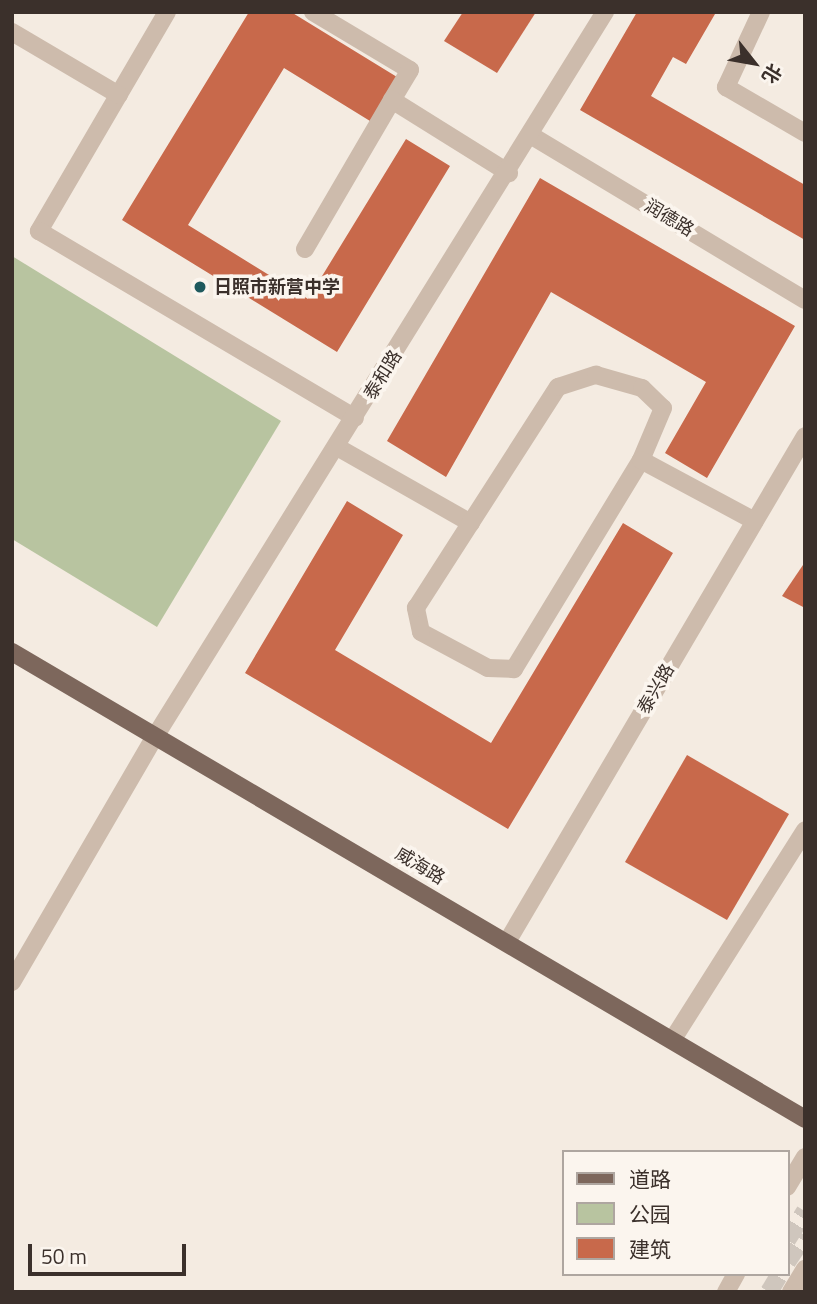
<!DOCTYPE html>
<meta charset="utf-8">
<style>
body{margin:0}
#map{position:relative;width:817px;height:1304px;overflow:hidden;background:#f4ebe1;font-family:"Titillium Web","Noto Sans SC",sans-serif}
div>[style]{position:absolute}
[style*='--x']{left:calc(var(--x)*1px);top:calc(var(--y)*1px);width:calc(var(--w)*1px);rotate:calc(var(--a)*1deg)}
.green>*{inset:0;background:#b8c4a0}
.building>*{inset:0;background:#c8694b}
.minor-tunnel>*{height:18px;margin-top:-9px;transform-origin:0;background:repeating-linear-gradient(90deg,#cfc6bd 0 18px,transparent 0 27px)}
.minor>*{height:18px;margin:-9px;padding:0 9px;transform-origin:9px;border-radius:9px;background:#cdbbac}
.major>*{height:18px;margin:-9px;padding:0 9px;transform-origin:9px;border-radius:9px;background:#7d675c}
.dots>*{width:19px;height:19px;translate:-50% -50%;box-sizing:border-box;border:4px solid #fbf5ee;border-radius:50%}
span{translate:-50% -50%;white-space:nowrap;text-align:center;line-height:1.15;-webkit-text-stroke:7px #fbf5ee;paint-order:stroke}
.street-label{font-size:18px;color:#3b302b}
.poi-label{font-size:18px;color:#3b302b;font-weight:700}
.left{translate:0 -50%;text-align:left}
.frame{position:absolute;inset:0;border:14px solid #3b302b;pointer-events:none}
.legend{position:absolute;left:562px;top:1150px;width:228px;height:126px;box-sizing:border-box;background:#fbf5ee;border:2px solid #aea6a0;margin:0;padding:9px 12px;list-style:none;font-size:21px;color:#3b302b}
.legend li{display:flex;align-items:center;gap:14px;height:35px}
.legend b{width:35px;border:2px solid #aea6a0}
.north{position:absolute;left:719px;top:28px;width:70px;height:70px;-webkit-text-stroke:5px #fbf5ee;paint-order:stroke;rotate:121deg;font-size:19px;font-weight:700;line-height:28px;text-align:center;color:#3b302b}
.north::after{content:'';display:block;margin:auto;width:24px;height:32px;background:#3b302b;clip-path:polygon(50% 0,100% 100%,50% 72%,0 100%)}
.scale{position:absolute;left:28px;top:1244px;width:158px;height:32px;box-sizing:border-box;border:4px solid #3b302b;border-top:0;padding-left:9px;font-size:21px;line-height:24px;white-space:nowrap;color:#3b302b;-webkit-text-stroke:5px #fbf5ee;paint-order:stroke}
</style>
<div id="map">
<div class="green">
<div style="clip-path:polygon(12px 256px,281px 421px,157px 627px,12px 539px)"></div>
</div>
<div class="building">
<div style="clip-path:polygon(249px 12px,291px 12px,397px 77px,370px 121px,284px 68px,188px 225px,308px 299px,406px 139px,450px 166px,337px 352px,122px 220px)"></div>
<div style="clip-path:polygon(463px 12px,536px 12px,497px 73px,444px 41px)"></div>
<div style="clip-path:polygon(637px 12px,715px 14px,686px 64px,673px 57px,651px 96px,805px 185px,805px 240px,580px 110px)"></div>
<div style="clip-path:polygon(540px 178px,795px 326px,707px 478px,665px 453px,706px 382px,551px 292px,446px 477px,387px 441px)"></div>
<div style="clip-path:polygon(347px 501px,403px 535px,335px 650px,491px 743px,623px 523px,673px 553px,508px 829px,245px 673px)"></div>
<div style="clip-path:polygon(805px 562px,805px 608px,782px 596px)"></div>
<div style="clip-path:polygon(687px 755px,789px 814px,727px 920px,625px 862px)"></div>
</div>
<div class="minor-tunnel">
<div style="--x:787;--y:1240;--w:34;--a:-58"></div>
<div style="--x:787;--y:1262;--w:32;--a:-56"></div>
<div style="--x:769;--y:1292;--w:21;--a:-59"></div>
</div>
<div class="minor">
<div style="--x:167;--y:12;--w:254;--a:120.3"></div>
<div style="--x:39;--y:231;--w:367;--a:30.6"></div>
<div style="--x:313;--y:12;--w:113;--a:30.9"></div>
<div style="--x:410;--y:70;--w:35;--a:121"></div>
<div style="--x:392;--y:100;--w:138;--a:32"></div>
<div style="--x:761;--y:12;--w:83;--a:115"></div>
<div style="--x:726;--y:87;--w:91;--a:30.2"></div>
<div style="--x:12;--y:32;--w:124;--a:30.5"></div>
<div style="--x:532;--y:136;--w:318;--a:31"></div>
<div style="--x:305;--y:249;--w:173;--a:-59.7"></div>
<div style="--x:337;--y:447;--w:154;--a:29.6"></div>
<div style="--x:641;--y:460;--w:245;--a:121.3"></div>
<div style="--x:514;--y:669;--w:26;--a:-178"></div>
<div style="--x:488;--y:668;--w:76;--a:-151.8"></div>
<div style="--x:421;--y:632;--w:25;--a:-102"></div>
<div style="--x:416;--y:608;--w:263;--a:-57.3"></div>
<div style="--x:558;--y:387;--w:40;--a:-18"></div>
<div style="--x:596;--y:375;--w:48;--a:15.8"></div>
<div style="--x:642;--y:388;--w:29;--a:44"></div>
<div style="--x:663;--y:408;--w:56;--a:112.9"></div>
<div style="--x:641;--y:460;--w:129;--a:28.2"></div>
<div style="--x:507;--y:942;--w:587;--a:-59.5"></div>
<div style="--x:12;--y:982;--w:286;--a:-59.8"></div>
<div style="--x:156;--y:735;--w:851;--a:-58.16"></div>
<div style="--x:673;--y:1039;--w:247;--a:-57.7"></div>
<div style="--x:787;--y:1187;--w:35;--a:-59"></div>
<div style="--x:726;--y:1292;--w:21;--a:-61"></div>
<div style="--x:791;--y:1292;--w:27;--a:-59"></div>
</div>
<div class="major">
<div style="--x:12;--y:652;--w:920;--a:30.49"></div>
</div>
<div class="dots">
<div style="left:200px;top:287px;background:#1f5a5e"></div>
</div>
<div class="street-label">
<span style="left:669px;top:218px;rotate:31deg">润德路</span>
<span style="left:383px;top:375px;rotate:-58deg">泰和路</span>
<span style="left:656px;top:689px;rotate:-60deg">泰兴路</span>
<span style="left:420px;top:866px;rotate:31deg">威海路</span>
</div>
<div class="poi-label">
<span class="left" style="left:214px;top:287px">日照市新营中学</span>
</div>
<div class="frame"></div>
<ul class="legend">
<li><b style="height:9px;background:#7d675c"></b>道路</li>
<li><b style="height:19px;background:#b8c4a0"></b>公园</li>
<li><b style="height:19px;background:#c8694b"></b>建筑</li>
</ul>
<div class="north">北</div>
<div class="scale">50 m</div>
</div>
